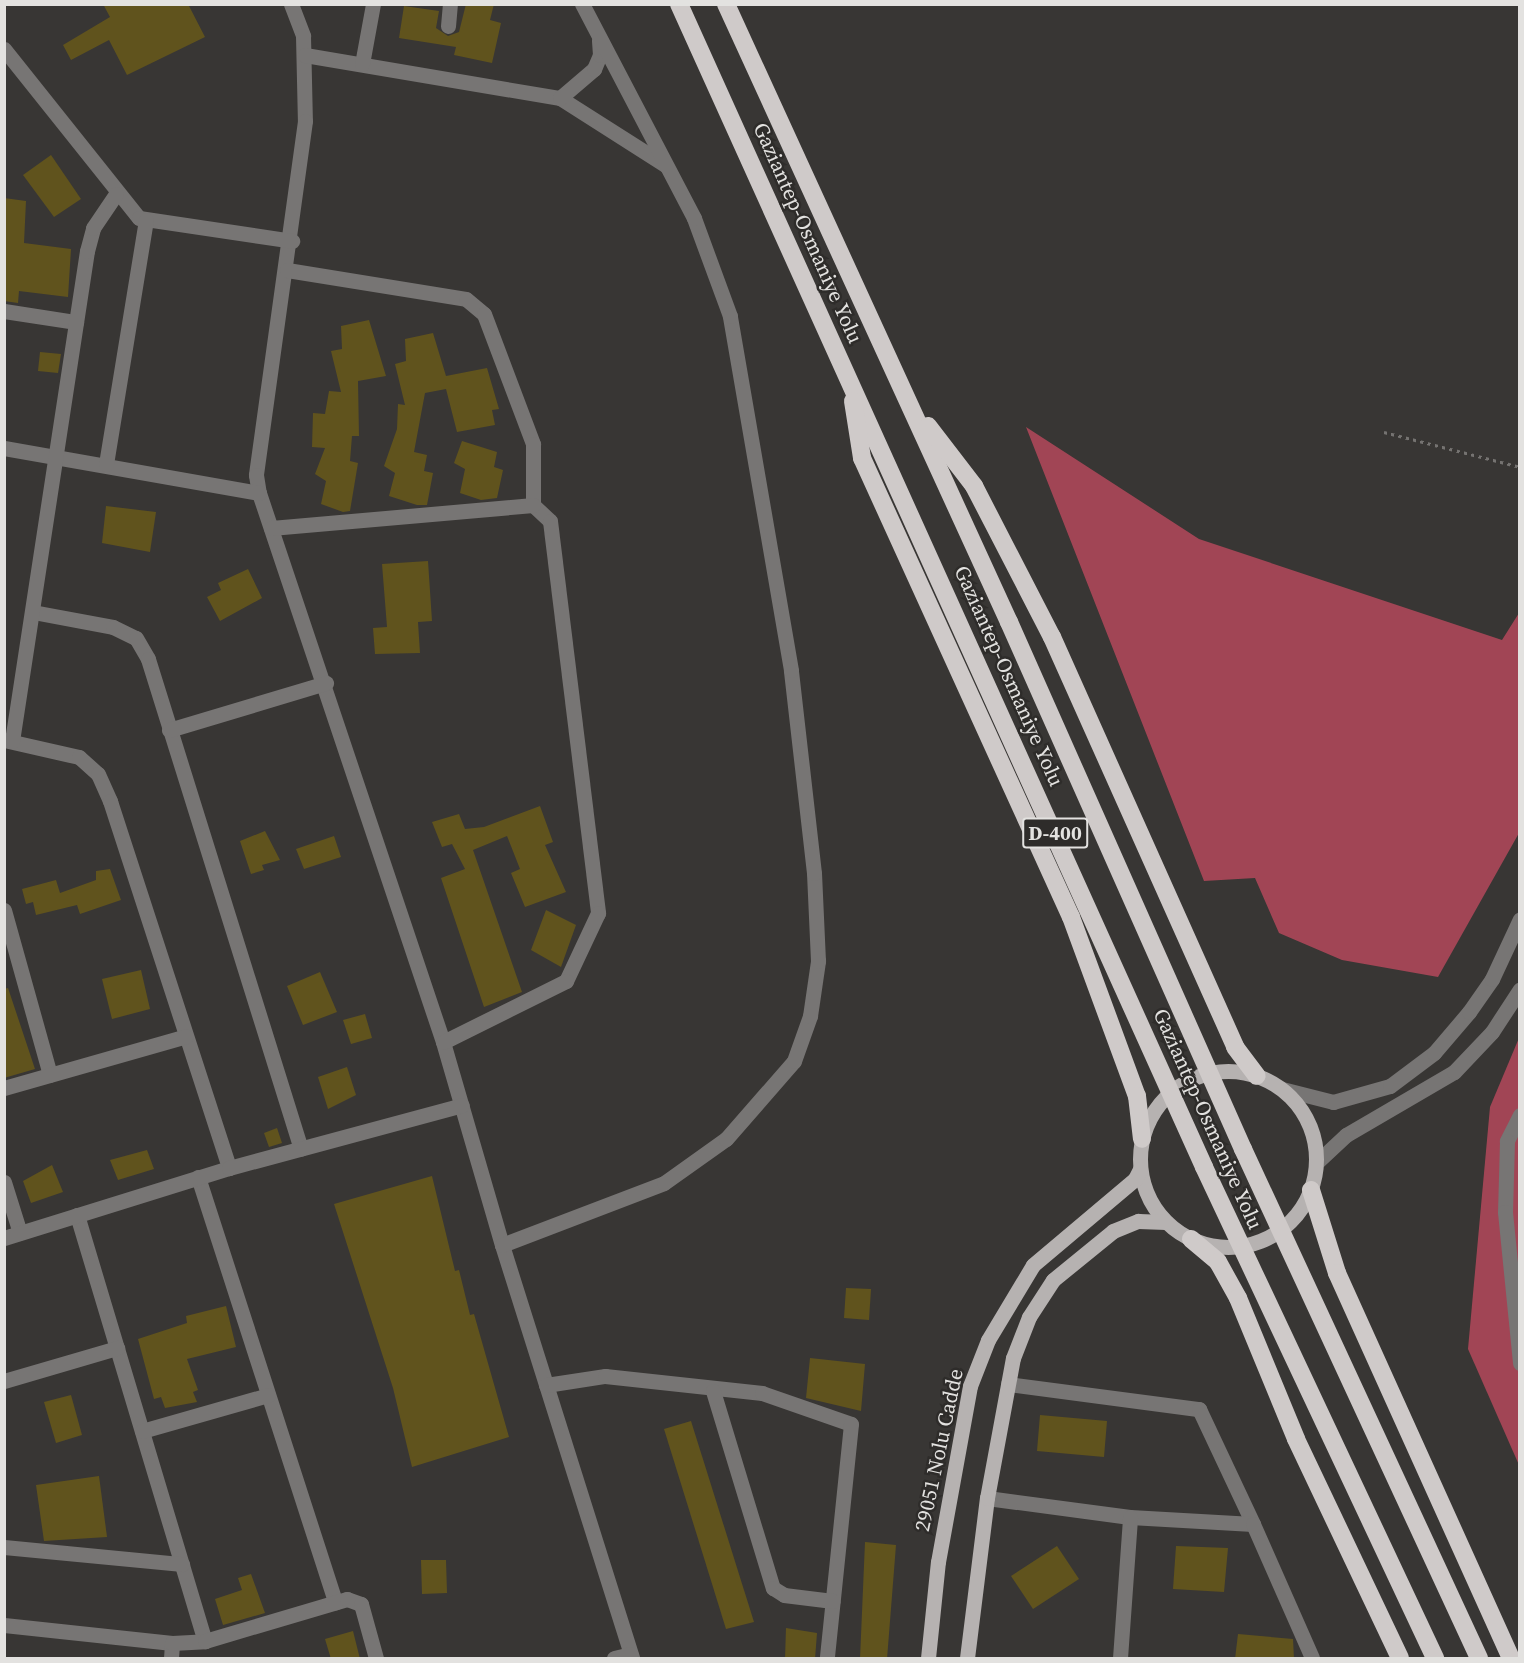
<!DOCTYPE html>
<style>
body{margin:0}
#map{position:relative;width:1524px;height:1663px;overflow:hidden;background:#383634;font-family:"Source Serif 4",serif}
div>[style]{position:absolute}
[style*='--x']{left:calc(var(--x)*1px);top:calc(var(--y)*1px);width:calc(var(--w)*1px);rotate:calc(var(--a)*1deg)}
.forest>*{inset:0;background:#a14555}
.building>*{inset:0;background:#60531d}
.path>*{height:3px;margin-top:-1.5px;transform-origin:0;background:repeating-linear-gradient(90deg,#757371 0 3px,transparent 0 7.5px)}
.minor>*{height:15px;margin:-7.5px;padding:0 7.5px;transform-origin:7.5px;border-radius:7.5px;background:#777574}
.major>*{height:15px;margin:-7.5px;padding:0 7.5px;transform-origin:7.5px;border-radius:7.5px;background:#b6b2b1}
.major>.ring{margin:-7.5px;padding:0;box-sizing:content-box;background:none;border:15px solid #b6b2b1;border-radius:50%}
.highway>*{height:18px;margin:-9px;padding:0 9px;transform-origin:9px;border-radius:9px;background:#cfcac9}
span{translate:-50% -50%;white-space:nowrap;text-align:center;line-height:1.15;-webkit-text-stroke:5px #2e2c2a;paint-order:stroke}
.shield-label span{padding:2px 4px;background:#2e2c2a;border:2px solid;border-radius:4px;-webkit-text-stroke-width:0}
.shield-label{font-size:20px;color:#e3e2e0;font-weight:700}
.street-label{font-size:21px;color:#e3e2e0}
.frame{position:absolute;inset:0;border:6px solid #e3e2e0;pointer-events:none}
</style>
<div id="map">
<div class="forest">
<div style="clip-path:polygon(1026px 427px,1199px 539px,1502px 640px,1519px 613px,1519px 833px,1438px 977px,1342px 960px,1279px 933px,1255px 878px,1204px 881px)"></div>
<div style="clip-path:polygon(1519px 1038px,1519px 1465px,1468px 1349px,1490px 1107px)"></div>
</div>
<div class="building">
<div style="clip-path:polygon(103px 4px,188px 4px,205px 37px,127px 75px,109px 40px,71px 60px,63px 45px,110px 17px)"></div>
<div style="clip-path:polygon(466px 4px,494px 4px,490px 20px,501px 23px,492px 63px,454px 55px,456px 47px,399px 38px,404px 6px,439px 11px,436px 28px,448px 36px,459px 32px)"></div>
<div style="clip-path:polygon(51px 155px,81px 199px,54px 217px,23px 175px)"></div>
<div style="clip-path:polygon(4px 198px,26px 201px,24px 243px,71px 249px,68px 297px,19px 291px,18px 303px,4px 301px)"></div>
<div style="clip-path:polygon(369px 320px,386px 376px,358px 381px,359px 436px,352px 436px,350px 461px,358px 463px,350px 511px,343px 512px,321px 504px,326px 481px,315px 474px,325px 448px,312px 447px,313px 413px,325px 414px,329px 391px,341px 392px,331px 351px,342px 349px,341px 326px)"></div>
<div style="clip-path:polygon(433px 333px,446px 376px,487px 368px,499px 409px,492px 410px,495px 425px,457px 432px,446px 389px,425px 393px,414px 452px,427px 455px,424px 471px,433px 473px,427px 505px,417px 505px,389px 496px,395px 473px,384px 466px,397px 429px,398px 404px,405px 405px,395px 364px,406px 361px,405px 339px)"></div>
<div style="clip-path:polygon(40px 352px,61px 354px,58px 373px,38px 371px)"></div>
<div style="clip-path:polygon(462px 441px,497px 452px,494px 467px,503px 470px,497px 498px,481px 500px,460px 493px,465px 469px,454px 463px)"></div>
<div style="clip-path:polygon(106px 506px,156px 512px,150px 552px,102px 543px)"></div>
<div style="clip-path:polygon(428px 561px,432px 621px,418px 622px,420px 653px,375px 654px,373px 628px,387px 627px,382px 564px)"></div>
<div style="clip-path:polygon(248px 569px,262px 598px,220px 621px,207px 597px,221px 590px,218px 583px)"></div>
<div style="clip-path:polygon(540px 806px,553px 842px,545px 845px,566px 892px,525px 907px,511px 873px,520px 869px,507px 836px,473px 850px,522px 992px,484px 1007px,441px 878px,465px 869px,452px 844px,442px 847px,432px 822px,459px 814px,465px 829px,484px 827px)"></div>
<div style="clip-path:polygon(265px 831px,280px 860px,262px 865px,264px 870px,251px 874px,240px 841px)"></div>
<div style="clip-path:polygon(334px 836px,341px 857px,304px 869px,296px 849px)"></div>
<div style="clip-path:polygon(110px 869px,121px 900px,80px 914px,77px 905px,36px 915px,33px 902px,26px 904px,22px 889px,56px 880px,60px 893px,96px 880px,96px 871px)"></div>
<div style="clip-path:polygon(546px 910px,576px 925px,561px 967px,531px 950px)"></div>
<div style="clip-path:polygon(141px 970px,150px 1009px,112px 1019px,102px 979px)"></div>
<div style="clip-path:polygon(320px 972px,337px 1012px,303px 1025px,287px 986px)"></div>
<div style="clip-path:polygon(8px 988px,35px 1069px,4px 1078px,4px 989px)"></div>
<div style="clip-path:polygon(365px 1014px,372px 1038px,351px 1044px,343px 1020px)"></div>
<div style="clip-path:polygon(347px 1067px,356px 1095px,328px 1109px,318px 1077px)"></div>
<div style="clip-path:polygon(277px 1128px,282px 1143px,269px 1147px,264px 1133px)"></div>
<div style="clip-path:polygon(147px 1150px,154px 1169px,118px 1180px,110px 1160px)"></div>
<div style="clip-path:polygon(52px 1165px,63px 1192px,31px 1203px,23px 1181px)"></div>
<div style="clip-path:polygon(432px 1176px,455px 1271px,459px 1270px,470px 1315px,474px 1314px,509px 1437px,412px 1467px,393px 1388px,334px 1204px)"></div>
<div style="clip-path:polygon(846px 1288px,871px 1289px,869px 1320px,844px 1318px)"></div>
<div style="clip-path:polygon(226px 1306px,236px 1347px,187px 1359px,198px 1390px,193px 1392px,197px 1402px,165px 1408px,161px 1397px,154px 1399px,138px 1339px,187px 1323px,186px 1316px)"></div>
<div style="clip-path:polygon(810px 1358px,865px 1364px,861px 1411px,806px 1398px)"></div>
<div style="clip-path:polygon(71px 1395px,82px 1435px,56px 1443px,44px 1402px)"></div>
<div style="clip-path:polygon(1040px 1415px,1107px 1421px,1104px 1457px,1037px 1451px)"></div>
<div style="clip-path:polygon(691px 1421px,754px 1622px,726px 1629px,664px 1429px)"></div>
<div style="clip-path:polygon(99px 1476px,107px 1537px,44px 1541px,36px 1485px)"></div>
<div style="clip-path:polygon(865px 1542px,896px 1545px,887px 1659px,860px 1659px)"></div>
<div style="clip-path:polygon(1057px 1546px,1079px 1579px,1033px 1609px,1011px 1576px)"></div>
<div style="clip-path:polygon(1176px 1546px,1228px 1548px,1224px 1592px,1173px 1589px)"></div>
<div style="clip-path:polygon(421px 1560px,446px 1560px,447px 1593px,422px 1594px)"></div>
<div style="clip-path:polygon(251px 1574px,265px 1613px,223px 1625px,215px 1599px,242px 1590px,238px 1578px)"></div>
<div style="clip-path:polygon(786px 1628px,817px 1633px,815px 1659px,785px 1659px)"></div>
<div style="clip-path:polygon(353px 1631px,360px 1659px,331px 1659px,325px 1639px)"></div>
<div style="clip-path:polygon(1238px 1634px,1293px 1639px,1294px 1659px,1235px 1659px)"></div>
</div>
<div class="path">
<div style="--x:1384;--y:432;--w:140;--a:14.4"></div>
</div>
<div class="minor">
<div style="--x:291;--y:4;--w:34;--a:69"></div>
<div style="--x:303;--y:36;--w:85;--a:88.7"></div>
<div style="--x:305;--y:121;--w:357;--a:97.9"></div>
<div style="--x:256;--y:475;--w:18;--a:81"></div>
<div style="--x:259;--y:493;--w:579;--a:71.47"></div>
<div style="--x:443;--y:1042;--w:211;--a:73.8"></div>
<div style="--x:502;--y:1245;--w:433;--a:72.5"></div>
<div style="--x:448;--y:26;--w:22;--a:-85"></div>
<div style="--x:4;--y:49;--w:216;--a:51.4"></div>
<div style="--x:139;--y:218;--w:155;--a:8.5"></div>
<div style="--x:305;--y:55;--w:259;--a:9.6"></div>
<div style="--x:560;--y:98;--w:125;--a:32.5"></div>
<div style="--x:362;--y:64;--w:61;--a:-79.6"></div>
<div style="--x:560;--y:98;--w:45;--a:-40.5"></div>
<div style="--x:594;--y:69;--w:15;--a:-67"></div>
<div style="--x:600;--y:55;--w:15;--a:-94"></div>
<div style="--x:287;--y:270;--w:181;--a:9.2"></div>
<div style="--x:466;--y:299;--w:23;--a:40"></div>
<div style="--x:484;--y:314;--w:139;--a:69.3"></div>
<div style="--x:533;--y:444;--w:61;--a:90"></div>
<div style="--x:533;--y:505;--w:23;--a:43"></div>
<div style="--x:550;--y:521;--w:395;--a:83"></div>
<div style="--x:598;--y:913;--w:75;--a:115.2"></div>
<div style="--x:566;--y:981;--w:137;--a:153.6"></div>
<div style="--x:4;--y:311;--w:73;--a:8.7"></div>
<div style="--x:4;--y:448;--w:259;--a:10"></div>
<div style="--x:106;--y:464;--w:247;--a:-80.7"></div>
<div style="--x:271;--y:528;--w:263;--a:-5"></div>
<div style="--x:33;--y:612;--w:81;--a:10.6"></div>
<div style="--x:113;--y:627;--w:25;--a:26"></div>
<div style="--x:136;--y:638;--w:24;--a:60"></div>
<div style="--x:148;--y:659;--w:513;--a:72.66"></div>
<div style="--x:169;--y:730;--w:164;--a:-16.7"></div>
<div style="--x:4;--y:740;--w:77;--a:12.8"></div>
<div style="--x:79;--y:757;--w:25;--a:42"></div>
<div style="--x:98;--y:774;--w:30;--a:66"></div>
<div style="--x:110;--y:801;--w:386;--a:72"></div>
<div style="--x:12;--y:741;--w:496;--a:-81.3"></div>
<div style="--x:87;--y:251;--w:24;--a:-75"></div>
<div style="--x:93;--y:228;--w:41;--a:-55.9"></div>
<div style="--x:4;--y:910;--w:171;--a:74.4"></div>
<div style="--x:4;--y:1088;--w:189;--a:-15.9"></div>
<div style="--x:1282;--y:1089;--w:53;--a:14.3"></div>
<div style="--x:1333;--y:1102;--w:59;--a:-15.7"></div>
<div style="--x:1390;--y:1086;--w:55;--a:-36.9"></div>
<div style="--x:1434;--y:1053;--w:54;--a:-49.5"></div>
<div style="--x:1469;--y:1012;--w:40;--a:-55.1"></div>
<div style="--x:1492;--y:979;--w:66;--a:-65"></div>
<div style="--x:1520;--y:1115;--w:29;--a:117"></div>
<div style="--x:1507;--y:1141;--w:71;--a:91.6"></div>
<div style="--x:1505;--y:1212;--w:152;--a:84.3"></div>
<div style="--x:1316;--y:1163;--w:41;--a:-43"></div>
<div style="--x:1346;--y:1135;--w:125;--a:-30.3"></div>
<div style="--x:1454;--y:1072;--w:55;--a:-46.5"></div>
<div style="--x:1492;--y:1032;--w:51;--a:-56.9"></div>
<div style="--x:198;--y:1177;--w:447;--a:72.1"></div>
<div style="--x:4;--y:1182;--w:53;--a:72.6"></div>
<div style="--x:77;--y:1215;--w:445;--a:73.3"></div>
<div style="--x:4;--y:1238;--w:236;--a:-17.3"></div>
<div style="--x:229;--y:1168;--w:241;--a:-15.1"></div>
<div style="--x:502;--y:1245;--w:173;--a:-20.9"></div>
<div style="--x:664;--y:1183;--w:76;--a:-35.4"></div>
<div style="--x:726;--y:1139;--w:103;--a:-48.9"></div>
<div style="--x:794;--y:1061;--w:48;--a:-70.4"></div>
<div style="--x:810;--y:1016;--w:56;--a:-81.7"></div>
<div style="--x:818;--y:961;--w:88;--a:-92.6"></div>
<div style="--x:814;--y:873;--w:204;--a:-96.5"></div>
<div style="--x:791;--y:670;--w:359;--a:-99.8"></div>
<div style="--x:730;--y:316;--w:104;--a:-110.2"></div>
<div style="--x:694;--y:218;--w:242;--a:-117.6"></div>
<div style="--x:4;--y:1381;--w:118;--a:-16.3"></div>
<div style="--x:1008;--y:1384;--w:193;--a:7.5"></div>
<div style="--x:1199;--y:1409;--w:127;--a:64.8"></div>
<div style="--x:546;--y:1385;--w:60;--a:-8.7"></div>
<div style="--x:605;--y:1376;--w:158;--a:6.2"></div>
<div style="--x:762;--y:1393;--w:94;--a:19.2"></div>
<div style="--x:851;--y:1424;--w:235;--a:95.9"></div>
<div style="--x:713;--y:1391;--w:206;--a:73.1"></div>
<div style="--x:773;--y:1588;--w:13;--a:32"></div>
<div style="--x:784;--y:1595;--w:49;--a:7"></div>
<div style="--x:142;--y:1431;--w:131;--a:-15.9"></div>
<div style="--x:987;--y:1498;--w:144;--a:7.6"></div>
<div style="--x:1130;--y:1517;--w:123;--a:3.3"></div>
<div style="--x:1253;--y:1524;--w:146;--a:66.2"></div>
<div style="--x:4;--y:1547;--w:179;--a:5.5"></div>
<div style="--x:4;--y:1625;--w:169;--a:6.1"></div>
<div style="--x:171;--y:1658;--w:15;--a:-86"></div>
<div style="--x:172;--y:1643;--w:33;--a:-3"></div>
<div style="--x:205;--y:1641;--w:148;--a:-16.5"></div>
<div style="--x:347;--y:1599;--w:15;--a:20"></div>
<div style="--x:361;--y:1604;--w:56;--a:74.5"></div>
<div style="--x:614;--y:1658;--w:17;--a:-13"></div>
<div style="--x:1120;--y:1658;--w:141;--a:-85.9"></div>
</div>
<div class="major">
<div class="ring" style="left:1140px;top:1071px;width:161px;height:161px"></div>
<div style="--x:928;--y:1658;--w:97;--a:-84.1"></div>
<div style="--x:938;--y:1562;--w:179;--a:-79.7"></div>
<div style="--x:970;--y:1386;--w:49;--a:-68.6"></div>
<div style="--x:988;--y:1340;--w:87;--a:-59"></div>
<div style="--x:1033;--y:1265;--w:133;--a:-40.1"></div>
<div style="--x:1135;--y:1179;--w:11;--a:-63"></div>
<div style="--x:967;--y:1658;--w:161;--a:-82.9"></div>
<div style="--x:987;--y:1498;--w:142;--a:-79.5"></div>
<div style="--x:1013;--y:1358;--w:44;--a:-68.7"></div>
<div style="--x:1029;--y:1317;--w:44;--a:-57"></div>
<div style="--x:1053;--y:1280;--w:77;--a:-39.2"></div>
<div style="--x:1113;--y:1231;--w:27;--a:-22"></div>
<div style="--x:1138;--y:1221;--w:28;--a:2"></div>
</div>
<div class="highway">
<div style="--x:679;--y:4;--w:1276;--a:65.7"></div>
<div style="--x:1204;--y:1167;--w:543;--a:64.8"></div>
<div style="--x:726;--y:4;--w:680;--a:65.4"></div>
<div style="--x:1009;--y:622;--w:577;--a:66.06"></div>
<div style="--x:1243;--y:1149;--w:561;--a:65.13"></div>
<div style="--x:853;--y:401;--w:58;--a:81"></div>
<div style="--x:862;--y:458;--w:504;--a:65.52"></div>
<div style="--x:1071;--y:917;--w:191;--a:69.8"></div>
<div style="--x:1137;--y:1096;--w:43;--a:83.4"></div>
<div style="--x:928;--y:426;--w:76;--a:52.5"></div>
<div style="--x:974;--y:486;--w:170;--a:62.7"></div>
<div style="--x:1052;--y:637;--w:449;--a:65.9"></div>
<div style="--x:1235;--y:1047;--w:36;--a:53"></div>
<div style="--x:1311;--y:1190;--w:87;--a:72.6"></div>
<div style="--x:1337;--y:1273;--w:422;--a:65.7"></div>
<div style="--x:1191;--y:1239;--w:35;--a:40"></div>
<div style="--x:1218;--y:1262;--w:41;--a:60.9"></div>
<div style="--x:1238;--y:1298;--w:152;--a:67.6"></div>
<div style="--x:1296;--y:1439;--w:242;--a:64.6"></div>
</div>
<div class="shield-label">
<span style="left:1055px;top:833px">D-400</span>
</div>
<div class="street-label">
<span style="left:808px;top:233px;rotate:66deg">Gaziantep-Osmaniye Yolu</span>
<span style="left:1009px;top:676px;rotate:66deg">Gaziantep-Osmaniye Yolu</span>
<span style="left:1208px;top:1119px;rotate:66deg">Gaziantep-Osmaniye Yolu</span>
<span style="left:939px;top:1450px;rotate:-78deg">29051 Nolu Cadde</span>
</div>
<div class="frame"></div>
</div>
